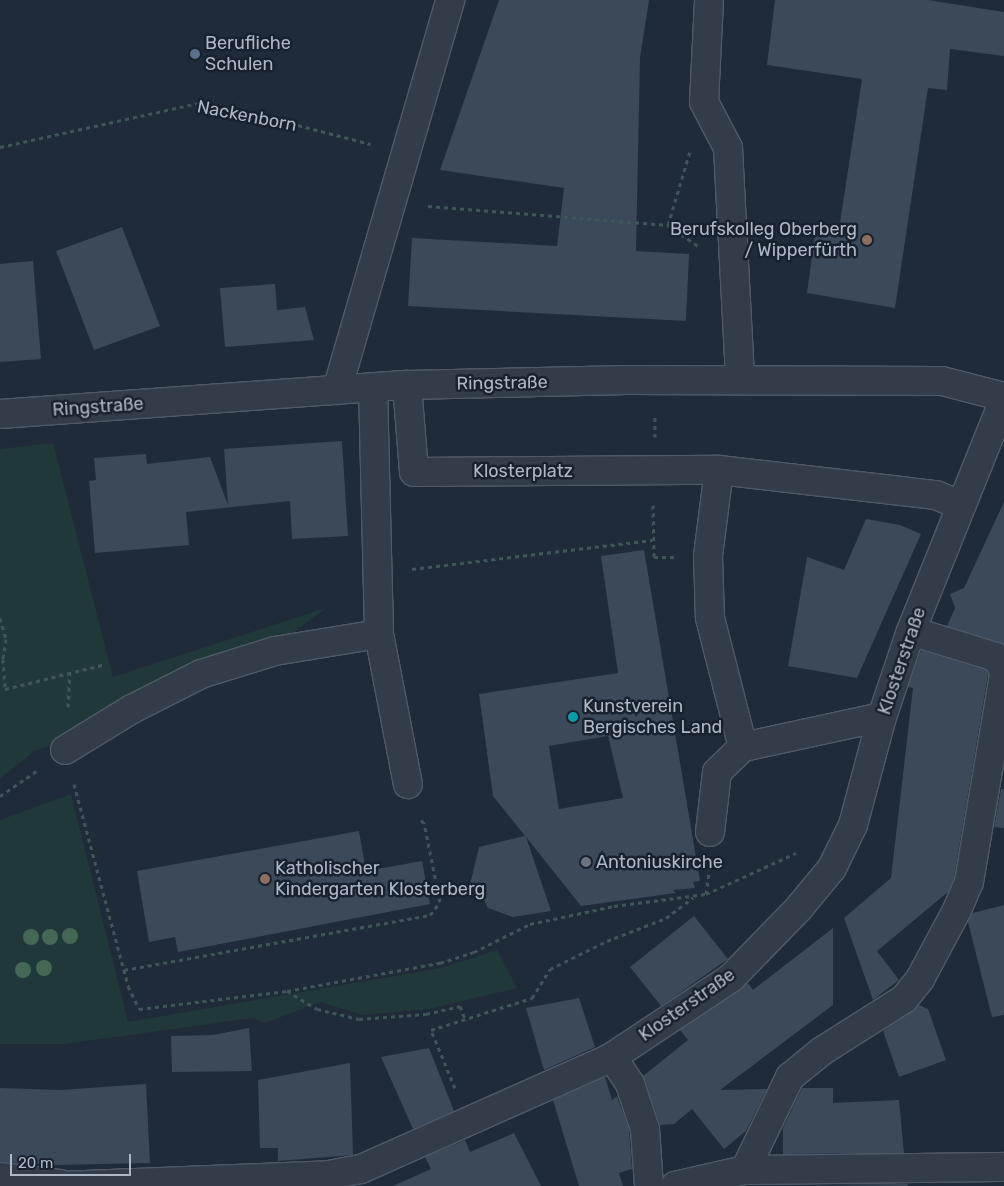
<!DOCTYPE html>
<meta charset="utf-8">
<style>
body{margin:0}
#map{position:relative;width:1004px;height:1186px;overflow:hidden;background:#1f2b39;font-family:Rubik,sans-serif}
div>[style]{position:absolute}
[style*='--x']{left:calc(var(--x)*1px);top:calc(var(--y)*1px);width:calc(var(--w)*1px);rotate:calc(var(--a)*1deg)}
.green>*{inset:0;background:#21383a}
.building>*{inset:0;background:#3b4959}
.path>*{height:3px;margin-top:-1.5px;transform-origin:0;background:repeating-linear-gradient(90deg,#3f5558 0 4px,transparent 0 8px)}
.roads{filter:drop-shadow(1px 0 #505a67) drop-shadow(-1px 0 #505a67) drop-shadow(0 1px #505a67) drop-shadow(0 -1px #505a67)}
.minor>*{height:28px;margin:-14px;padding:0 14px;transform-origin:14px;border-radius:14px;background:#333d4a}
.trees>*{width:16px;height:16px;margin:-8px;border-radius:50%;background:#446756}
.dots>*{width:14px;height:14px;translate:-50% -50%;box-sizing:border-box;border:2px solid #18222e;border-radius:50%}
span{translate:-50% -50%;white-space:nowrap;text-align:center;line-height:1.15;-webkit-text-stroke:5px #18222e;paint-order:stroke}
.poi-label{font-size:18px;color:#adb7c6}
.left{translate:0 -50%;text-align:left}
.right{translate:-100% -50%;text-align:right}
.street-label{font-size:18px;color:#adb7c6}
.scale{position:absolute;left:10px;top:1154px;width:121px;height:22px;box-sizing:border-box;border:2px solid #adb7c6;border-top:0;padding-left:6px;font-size:15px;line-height:18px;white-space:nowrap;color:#adb7c6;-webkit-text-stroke:4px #18222e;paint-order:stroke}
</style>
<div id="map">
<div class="green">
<div style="clip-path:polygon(53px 443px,113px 677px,326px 608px,283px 640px,124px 720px,34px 751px,0 779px,0 449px)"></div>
<div style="clip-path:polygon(71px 794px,128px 1022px,441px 968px,497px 950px,517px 988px,429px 1009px,363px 1015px,320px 1002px,265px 1023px,253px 1018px,65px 1044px,0 1044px,0 820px)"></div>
</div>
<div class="building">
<div style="clip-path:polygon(499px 0,649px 0,640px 58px,636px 251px,689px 254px,686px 321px,408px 306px,412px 238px,557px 246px,564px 188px,440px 170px)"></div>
<div style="clip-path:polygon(775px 0,928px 0,1004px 12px,1004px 56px,950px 49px,947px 90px,928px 88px,895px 308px,807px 293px,816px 226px,839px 229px,862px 79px,767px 65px)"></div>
<div style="clip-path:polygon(122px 227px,160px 326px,94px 350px,56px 251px)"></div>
<div style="clip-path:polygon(33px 261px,41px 359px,0 362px,0 264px)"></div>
<div style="clip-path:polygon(275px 284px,277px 310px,305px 307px,314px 340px,225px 347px,220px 288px)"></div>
<div style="clip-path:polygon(342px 441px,348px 536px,292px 539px,290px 501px,186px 512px,189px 545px,95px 553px,89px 481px,96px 480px,94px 458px,146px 454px,147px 464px,210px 457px,228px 505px,224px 449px)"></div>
<div style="clip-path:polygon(1004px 502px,1004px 645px,947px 626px,955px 608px,950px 594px,964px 588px)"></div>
<div style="clip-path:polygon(866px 519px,900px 525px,921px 534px,857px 678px,788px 666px,807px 557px,844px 570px)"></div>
<div style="clip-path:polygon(evenodd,644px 550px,700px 881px,693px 882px,695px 888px,673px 890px,676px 893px,581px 906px,526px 837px,551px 911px,513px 917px,488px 908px,481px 894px,467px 897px,479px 847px,525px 836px,493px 796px,479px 694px,618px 673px,601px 556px,644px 550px,608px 736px,623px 798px,559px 809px,549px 746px,608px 736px)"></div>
<div style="clip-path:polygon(921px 650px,986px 670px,988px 675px,954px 878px,948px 892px,877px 951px,899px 980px,873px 1000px,844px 918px,891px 878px,913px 688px,908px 687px)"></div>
<div style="clip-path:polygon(1001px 789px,1004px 789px,1004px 828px,994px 827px)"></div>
<div style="clip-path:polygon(359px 831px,366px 871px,422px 861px,430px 904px,178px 952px,175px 937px,149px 942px,137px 871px)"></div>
<div style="clip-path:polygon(1004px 905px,1004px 1015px,992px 1017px,968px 922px,973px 913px)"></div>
<div style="clip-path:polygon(694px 916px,728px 959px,661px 1006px,630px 967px)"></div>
<div style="clip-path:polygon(833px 928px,833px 1005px,720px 1090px,767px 1089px,746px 1131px,724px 1149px,692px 1109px,674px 1124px,660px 1125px,643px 1076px,688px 1040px,680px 1030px,748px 983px,753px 990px)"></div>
<div style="clip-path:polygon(579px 998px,595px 1047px,544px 1070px,526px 1008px)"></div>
<div style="clip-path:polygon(919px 1005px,928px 1009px,946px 1060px,899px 1077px,883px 1031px)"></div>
<div style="clip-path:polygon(249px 1028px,252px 1071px,172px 1072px,171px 1036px,213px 1035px)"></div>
<div style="clip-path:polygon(429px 1048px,454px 1111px,413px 1129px,381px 1057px)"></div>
<div style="clip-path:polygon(350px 1063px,353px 1155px,278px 1161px,278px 1148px,260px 1148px,258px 1080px)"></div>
<div style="clip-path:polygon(605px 1077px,612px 1100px,617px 1096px,629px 1129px,632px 1169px,619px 1173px,623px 1186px,579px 1186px,553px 1100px)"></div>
<div style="clip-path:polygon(146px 1084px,150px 1163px,58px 1165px,0 1162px,0 1088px,60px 1090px)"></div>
<div style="clip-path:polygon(802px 1088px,833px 1088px,833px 1103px,899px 1100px,904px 1153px,783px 1154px,783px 1128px)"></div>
<div style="clip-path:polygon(514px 1133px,541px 1186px,393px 1186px,431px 1169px,425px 1157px,465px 1140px,470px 1152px)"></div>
<div style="clip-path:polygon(907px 1184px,908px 1186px,800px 1185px)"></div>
</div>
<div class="path">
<div style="--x:0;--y:147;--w:204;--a:-12.5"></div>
<div style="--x:199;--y:103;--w:69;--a:11.6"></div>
<div style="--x:267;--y:117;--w:107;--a:14.6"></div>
<div style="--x:428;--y:206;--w:241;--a:4.5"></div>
<div style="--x:668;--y:225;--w:77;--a:-73.4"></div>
<div style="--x:668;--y:225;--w:37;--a:35"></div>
<div style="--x:655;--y:437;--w:22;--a:-90"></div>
<div style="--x:653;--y:505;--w:52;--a:88.9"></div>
<div style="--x:654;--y:557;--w:20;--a:0"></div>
<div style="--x:412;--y:569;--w:242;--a:-6.9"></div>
<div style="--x:0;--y:618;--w:22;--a:74"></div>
<div style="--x:6;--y:639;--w:20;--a:99"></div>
<div style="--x:3;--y:659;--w:30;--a:86"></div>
<div style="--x:5;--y:689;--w:100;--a:-13.9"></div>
<div style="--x:68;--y:707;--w:35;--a:-87"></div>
<div style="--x:74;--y:784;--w:209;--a:75"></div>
<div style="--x:128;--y:986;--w:25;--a:64"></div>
<div style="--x:139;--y:1009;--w:149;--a:-6.9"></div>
<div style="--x:287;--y:991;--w:156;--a:-10.4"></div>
<div style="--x:440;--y:963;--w:36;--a:-18"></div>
<div style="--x:474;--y:952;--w:63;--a:-26.6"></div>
<div style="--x:530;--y:924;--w:86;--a:-12.1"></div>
<div style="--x:614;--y:906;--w:93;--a:-7.4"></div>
<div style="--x:706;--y:894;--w:99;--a:-24.5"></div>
<div style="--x:0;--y:796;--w:46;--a:-34.4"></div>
<div style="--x:706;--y:894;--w:29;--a:-82"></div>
<div style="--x:124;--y:970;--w:311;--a:-10.2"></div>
<div style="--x:430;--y:915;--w:16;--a:-52"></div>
<div style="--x:440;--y:902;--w:81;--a:-101.4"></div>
<div style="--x:424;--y:823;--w:7;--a:-135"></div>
<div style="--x:287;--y:991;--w:35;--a:31"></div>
<div style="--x:317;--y:1009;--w:43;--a:13.4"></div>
<div style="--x:359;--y:1019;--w:67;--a:-4.3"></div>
<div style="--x:426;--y:1014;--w:35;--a:-13"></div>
<div style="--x:460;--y:1006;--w:14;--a:69"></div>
<div style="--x:455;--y:1088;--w:63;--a:-112.5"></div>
<div style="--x:431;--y:1030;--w:106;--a:-17.6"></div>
<div style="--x:532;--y:998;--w:34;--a:-58"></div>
<div style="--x:550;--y:969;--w:64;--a:-26.2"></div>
<div style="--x:607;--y:941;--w:63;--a:-21.3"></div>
<div style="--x:666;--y:918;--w:34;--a:-37"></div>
</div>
<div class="roads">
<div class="minor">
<div style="--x:709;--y:0;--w:102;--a:92.8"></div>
<div style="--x:704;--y:102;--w:52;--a:62.4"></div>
<div style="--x:728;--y:148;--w:232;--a:87"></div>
<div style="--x:407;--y:385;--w:87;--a:85.4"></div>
<div style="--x:414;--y:472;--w:305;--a:-0.4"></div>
<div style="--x:719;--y:470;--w:218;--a:6.6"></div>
<div style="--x:936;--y:495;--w:26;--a:23"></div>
<div style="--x:373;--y:387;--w:247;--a:88.6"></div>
<div style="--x:379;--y:634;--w:153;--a:79.1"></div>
<div style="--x:337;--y:390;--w:406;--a:-73.8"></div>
<div style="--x:0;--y:414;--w:408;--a:-4.1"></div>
<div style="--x:407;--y:385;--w:220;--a:-1.3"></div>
<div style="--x:627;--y:380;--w:315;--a:0.2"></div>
<div style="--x:942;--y:381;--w:64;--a:14.5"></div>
<div style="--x:719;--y:470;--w:87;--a:97.3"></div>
<div style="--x:708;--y:556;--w:62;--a:88.2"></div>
<div style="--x:710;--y:618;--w:133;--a:75.7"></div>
<div style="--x:911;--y:631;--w:89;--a:17"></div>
<div style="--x:996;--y:657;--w:16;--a:60"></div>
<div style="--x:65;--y:750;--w:79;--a:-31.5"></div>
<div style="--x:132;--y:709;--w:77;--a:-26.9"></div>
<div style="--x:201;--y:674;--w:77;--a:-17.3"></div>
<div style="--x:275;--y:651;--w:105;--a:-9.3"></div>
<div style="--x:710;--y:832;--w:60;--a:-83.3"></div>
<div style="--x:717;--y:772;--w:36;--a:-44"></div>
<div style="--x:743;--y:747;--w:142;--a:-12.2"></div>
<div style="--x:612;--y:1057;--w:32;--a:56"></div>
<div style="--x:630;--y:1084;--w:47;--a:71.6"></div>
<div style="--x:645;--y:1129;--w:57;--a:86"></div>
<div style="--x:745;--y:1170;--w:103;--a:-64.2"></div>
<div style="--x:790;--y:1077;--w:41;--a:-39.1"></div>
<div style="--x:822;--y:1051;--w:97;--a:-32.4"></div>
<div style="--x:904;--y:999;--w:26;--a:-51"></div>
<div style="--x:920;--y:979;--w:78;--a:-61.8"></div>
<div style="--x:957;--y:910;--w:30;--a:-67"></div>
<div style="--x:969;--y:882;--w:210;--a:-80.4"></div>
<div style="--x:0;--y:1177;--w:60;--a:6.7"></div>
<div style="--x:60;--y:1186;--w:269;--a:-2.3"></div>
<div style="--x:329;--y:1175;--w:33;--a:-11"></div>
<div style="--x:361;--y:1169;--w:275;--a:-24"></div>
<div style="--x:612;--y:1057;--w:143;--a:-33.6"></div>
<div style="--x:731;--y:978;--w:98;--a:-45.8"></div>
<div style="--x:799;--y:908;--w:52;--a:-50.5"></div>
<div style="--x:832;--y:868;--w:48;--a:-64"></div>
<div style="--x:853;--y:825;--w:112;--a:-75"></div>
<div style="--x:882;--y:717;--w:91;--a:-71.4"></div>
<div style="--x:911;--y:631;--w:249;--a:-68.1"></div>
<div style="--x:675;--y:1186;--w:72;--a:-12.9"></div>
<div style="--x:745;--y:1170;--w:259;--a:-0.7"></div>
</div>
</div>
<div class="trees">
<div style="left:70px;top:936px"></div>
<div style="left:31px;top:937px"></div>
<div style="left:50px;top:937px"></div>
<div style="left:44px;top:968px"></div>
<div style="left:23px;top:970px"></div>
</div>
<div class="dots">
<div style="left:195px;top:54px;background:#5c6f8a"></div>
<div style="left:867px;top:240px;background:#8d6e63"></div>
<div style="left:573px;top:717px;background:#0f9aa8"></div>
<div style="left:586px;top:862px;background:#6b7280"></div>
<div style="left:265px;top:879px;background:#8d6e63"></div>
</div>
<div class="poi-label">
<span class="left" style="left:205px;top:54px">Berufliche<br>Schulen</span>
<span class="right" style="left:857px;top:240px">Berufskolleg Oberberg<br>/ Wipperfürth</span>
<span class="left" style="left:583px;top:717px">Kunstverein<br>Bergisches Land</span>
<span class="left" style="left:596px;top:862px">Antoniuskirche</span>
<span class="left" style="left:275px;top:879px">Katholischer<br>Kindergarten Klosterberg</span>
</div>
<div class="street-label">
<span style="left:247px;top:116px;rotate:11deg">Nackenborn</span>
<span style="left:502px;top:383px;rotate:-1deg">Ringstraße</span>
<span style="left:98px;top:407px;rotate:-4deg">Ringstraße</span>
<span style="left:523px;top:471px">Klosterplatz</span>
<span style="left:902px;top:661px;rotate:-71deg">Klosterstraße</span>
<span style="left:687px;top:1005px;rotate:-35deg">Klosterstraße</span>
</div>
<div class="scale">20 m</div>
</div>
